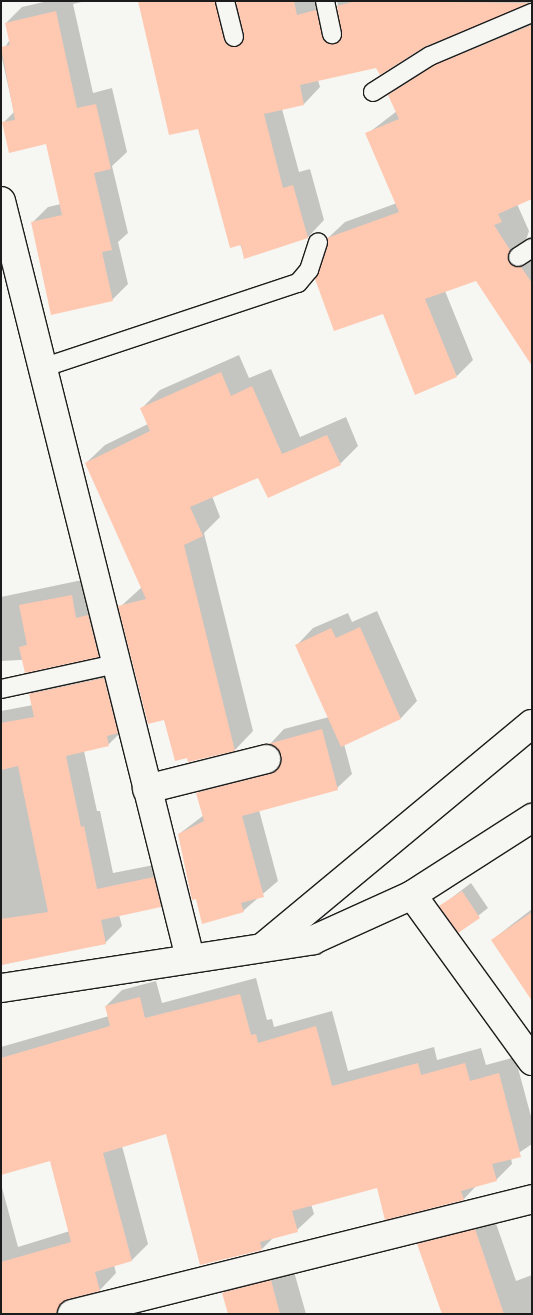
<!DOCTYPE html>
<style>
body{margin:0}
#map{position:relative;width:533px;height:1315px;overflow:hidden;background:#f6f6f2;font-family:Mali,sans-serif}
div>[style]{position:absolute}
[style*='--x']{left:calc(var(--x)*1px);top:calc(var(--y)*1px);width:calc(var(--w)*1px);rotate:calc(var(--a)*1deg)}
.shadow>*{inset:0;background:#0003}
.building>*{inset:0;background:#ffc9b1}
.roads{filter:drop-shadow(1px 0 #1c1c1c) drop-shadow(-1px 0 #1c1c1c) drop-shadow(0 1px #1c1c1c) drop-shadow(0 -1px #1c1c1c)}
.service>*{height:18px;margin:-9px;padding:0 9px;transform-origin:9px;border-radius:9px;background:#f6f6f2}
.minor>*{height:28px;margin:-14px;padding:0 14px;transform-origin:14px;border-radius:14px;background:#f6f6f2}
span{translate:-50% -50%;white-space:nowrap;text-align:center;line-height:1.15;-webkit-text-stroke:4px #f6f6f2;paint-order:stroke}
.frame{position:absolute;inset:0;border:2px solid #1c1c1c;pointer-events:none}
</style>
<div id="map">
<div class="shadow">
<div style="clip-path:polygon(48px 1px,86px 1px,73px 4px,93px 93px,112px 88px,127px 152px,112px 166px,128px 233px,118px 242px,128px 284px,112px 300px,32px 223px,48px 207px,61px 204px,47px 142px,3px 123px,14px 112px,1px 54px,10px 39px,6px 23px,22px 7px)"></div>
<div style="clip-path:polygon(139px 1px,234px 1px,237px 14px,237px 1px,334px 1px,342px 25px,337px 1px,532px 1px,532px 3px,377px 67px,318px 80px,320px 87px,304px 104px,282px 109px,299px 172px,310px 169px,324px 220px,308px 237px,245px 258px,198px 127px)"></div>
<div style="clip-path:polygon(532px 16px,532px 197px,517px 204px,529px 231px,524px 246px,532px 249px,532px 363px,477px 279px,445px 291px,473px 360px,457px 376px,383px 313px,328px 238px,345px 222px,397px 203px,367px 134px,397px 111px,390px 95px,406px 79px,453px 49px)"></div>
<div style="clip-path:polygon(239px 355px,249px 378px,271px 369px,300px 437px,346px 417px,358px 446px,340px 464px,259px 476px,212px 496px,220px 517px,204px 533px,253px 731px,235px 750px,189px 761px,165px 718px,120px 607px,142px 587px,86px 463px,105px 445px,148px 424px,141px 409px,160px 390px)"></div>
<div style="clip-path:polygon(87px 579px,114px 640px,98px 656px,1px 661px,1px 597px)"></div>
<div style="clip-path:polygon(377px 611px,417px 701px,401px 718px,344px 744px,352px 774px,337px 788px,259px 810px,278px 881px,243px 911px,179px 834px,204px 815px,198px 793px,213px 778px,281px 761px,283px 755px,270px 744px,284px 729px,329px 717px,297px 645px,313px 628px,348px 613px,352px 622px)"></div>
<div style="clip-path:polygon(120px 662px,124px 729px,108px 745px,84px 751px,97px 811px,100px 811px,113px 873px,169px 862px,176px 890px,161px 906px,119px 915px,122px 926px,106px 942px,1px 965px,1px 711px,33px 705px,30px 694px,46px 678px)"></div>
<div style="clip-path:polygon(471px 883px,488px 908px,459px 931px,441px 906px)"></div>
<div style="clip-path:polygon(532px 909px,532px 996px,492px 940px)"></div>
<div style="clip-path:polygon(256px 978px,267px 1020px,272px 1019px,274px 1027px,332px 1011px,348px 1071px,434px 1047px,437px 1060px,481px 1048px,486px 1065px,515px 1057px,532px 1120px,532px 1144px,511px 1158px,512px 1164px,496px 1180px,477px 1185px,464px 1199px,386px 1218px,378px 1186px,311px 1204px,314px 1214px,297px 1230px,274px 1237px,262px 1249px,167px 1132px,122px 1146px,148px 1244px,132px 1260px,114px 1265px,116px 1273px,100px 1290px,72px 1301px,127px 1314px,1px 1310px,1px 1184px,18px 1247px,70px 1231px,51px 1160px,1px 1174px,1px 1047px,109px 1016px,106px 1006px,122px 990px,156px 981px,162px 1003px)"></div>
<div style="clip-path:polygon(492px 1212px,516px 1281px,532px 1275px,532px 1314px,443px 1314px,418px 1244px,436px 1226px)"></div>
<div style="clip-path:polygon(291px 1261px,306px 1314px,229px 1314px,224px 1293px,244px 1273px)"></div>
</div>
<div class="building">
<div style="clip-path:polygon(138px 1px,215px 1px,224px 40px,236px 47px,244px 35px,236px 1px,294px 1px,297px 15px,316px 10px,324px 41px,334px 44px,342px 37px,337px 6px,356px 1px,532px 3px,426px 46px,380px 75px,376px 68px,300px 85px,304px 105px,264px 114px,283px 188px,293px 185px,308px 238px,244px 259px,241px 245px,230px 248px,198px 129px,169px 135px)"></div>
<div style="clip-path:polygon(56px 11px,77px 108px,96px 104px,111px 169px,94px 173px,112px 250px,102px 252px,113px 301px,51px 315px,31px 222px,62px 215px,46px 144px,9px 153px,2px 122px,15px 120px,1px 47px,10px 45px,5px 23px)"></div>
<div style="clip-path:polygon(532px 25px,532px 199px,498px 214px,502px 222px,494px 225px,510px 250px,509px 263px,521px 267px,532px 283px,532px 366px,476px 281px,425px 299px,457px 377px,415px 395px,383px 314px,334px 331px,315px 279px,327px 238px,399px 212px,365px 133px,399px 119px,388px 95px,435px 65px)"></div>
<div style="clip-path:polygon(221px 372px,231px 396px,252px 386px,282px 454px,327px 435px,341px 465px,268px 498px,258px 478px,190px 507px,203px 536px,184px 545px,235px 751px,188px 762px,187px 758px,175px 761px,164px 720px,148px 724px,118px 606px,146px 599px,85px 463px,150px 431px,140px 408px)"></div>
<div style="clip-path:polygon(72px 595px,76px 618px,88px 615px,99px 657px,25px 673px,19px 647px,27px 645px,19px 605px)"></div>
<div style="clip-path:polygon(360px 627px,401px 719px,341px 747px,295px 645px,331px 628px,336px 638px)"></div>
<div style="clip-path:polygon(104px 678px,118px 733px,107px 736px,109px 746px,66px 756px,81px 827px,84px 826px,97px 889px,154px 877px,161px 907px,101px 920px,106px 944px,1px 965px,1px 919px,48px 912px,18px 766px,1px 770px,1px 723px,34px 717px,29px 694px)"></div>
<div style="clip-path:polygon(322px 729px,338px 790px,242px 816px,264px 897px,241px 903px,244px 912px,202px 924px,196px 899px,192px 900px,178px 834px,204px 821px,196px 793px,270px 774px,277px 770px,281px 756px,268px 744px)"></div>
<div style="clip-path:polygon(462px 891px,480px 918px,458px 933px,439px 906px)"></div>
<div style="clip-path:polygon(532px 912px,532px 1001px,491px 940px)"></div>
<div style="clip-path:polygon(240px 994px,251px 1035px,256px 1034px,258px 1043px,316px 1026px,332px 1086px,418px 1063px,421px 1075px,465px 1063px,470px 1081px,499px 1073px,521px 1157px,492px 1164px,497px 1181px,461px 1191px,464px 1200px,385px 1220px,377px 1188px,292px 1211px,298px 1232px,260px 1242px,262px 1250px,200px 1265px,166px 1134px,103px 1153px,132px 1261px,95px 1272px,100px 1291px,68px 1299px,57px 1314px,1px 1314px,1px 1262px,71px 1242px,50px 1161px,1px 1175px,1px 1058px,110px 1026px,105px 1006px,140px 997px,145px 1018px)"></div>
<div style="clip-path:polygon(475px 1229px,504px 1314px,442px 1314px,417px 1244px)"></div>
<div style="clip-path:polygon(271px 1280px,280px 1314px,228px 1314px,222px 1293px)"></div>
</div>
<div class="roads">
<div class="service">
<div style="--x:225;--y:1;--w:37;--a:76"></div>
<div style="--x:325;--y:1;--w:34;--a:78"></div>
<div style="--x:373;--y:92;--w:67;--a:-32.3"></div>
<div style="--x:430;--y:56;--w:111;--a:-22.9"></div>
<div style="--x:518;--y:257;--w:17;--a:-33"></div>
<div style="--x:42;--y:368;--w:270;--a:-18.4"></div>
<div style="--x:298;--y:283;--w:17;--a:-50"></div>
<div style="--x:309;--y:270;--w:29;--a:-72"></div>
<div style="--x:1;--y:689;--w:118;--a:-12.3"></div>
</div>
<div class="minor">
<div style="--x:1;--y:201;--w:780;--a:75.98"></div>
<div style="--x:147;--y:789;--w:123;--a:-14.1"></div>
<div style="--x:412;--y:895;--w:205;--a:54.1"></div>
<div style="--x:263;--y:947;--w:349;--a:-39.7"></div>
<div style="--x:1;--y:988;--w:316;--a:-8.7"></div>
<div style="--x:313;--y:940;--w:109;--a:-24.4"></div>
<div style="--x:412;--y:895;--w:143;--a:-32.7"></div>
<div style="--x:72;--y:1314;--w:474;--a:-14"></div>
</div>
</div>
<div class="frame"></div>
</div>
